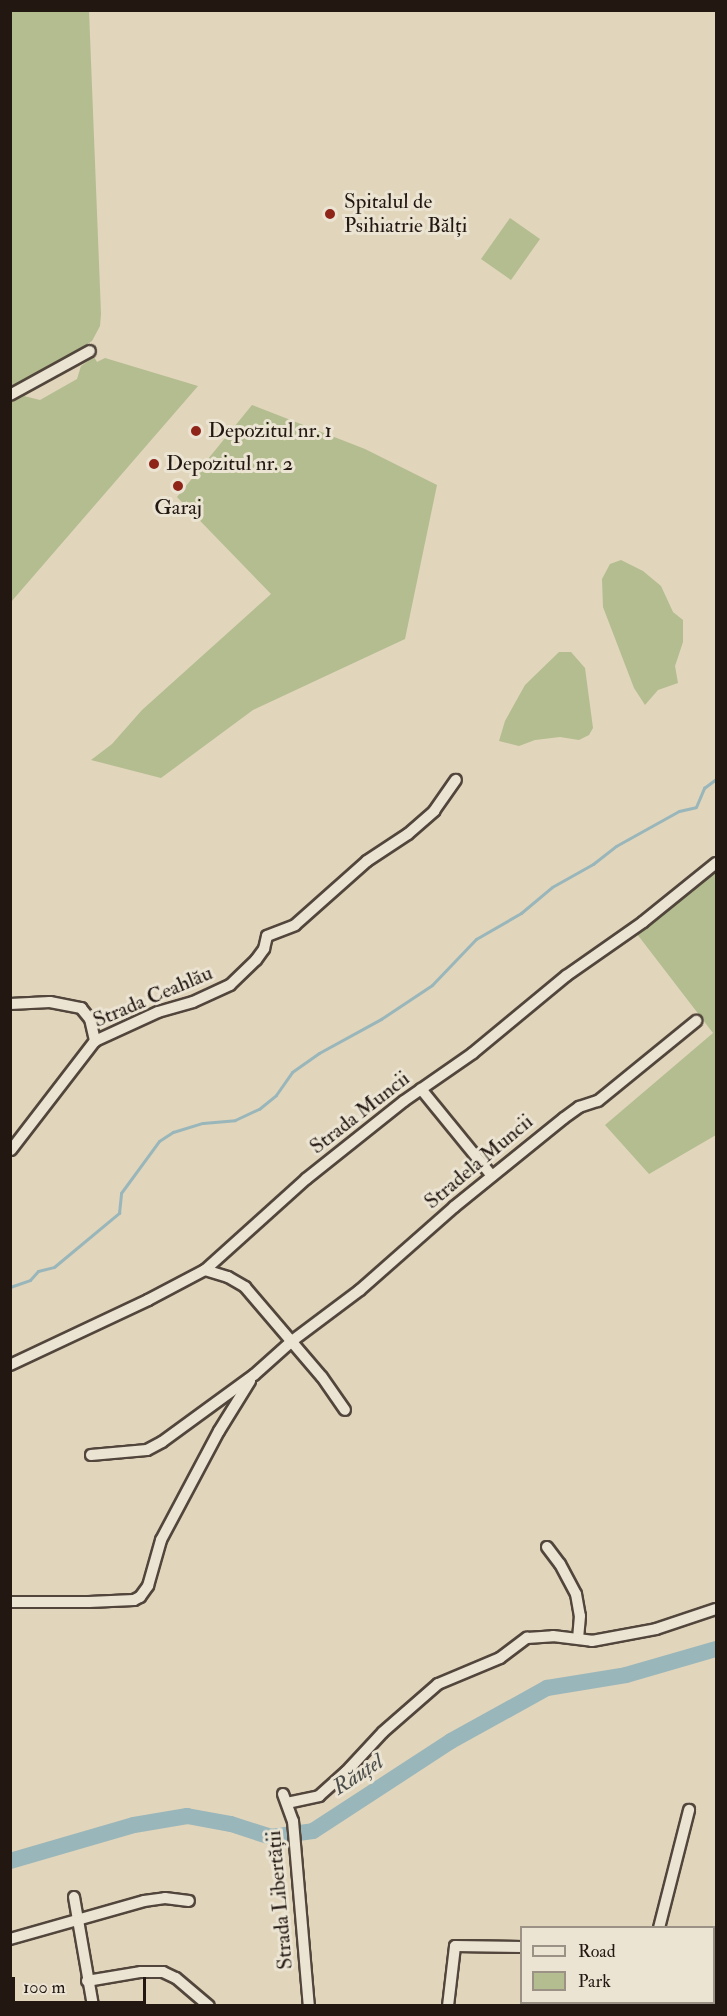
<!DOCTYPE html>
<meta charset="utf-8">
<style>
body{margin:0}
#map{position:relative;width:727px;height:2016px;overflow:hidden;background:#e1d5bb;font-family:"IM FELL Double Pica",serif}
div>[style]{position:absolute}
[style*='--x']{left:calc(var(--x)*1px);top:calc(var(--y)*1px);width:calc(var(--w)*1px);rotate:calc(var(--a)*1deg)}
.green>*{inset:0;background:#b3bd90}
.stream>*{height:3px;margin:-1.5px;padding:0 1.5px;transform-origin:1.5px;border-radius:1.5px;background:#99b6bb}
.river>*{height:16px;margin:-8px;padding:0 8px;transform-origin:8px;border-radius:8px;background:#99b6bb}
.roads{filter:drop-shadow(2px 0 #52463c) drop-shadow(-2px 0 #52463c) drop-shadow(0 2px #52463c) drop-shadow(0 -2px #52463c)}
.minor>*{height:10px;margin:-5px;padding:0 5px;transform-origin:5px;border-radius:5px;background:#ece4d3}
.dots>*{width:16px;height:16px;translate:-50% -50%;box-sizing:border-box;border:3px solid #ece4d3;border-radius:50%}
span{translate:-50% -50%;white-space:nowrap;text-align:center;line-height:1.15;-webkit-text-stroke:6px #ece4d3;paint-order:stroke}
.poi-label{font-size:21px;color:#221711}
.left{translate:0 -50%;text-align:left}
.street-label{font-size:21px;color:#221711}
.water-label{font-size:22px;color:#4c4f4c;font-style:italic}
.frame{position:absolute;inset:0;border:12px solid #221711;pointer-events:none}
.legend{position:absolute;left:520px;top:1926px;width:195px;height:78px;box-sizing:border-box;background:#ece4d3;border:2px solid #9b9285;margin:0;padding:8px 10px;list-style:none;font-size:18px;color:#221711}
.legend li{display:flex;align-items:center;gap:12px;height:30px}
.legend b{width:30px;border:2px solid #9b9285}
.scale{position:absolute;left:12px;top:1977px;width:134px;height:27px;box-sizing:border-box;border:3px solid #221711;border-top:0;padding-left:8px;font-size:18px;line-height:21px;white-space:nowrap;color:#221711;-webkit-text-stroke:4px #ece4d3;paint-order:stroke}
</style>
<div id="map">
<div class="green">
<div style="clip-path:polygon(11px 10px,89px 11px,101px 314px,100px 326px,92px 341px,74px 353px,11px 386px)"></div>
<div style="clip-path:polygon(510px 218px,540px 239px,511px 280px,481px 259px)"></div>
<div style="clip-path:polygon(94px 357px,97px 362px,105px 358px,198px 386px,11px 602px,11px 403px,24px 396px,40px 400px,77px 379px,81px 366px)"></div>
<div style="clip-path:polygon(252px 405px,365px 449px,437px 485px,405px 639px,253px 710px,161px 778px,91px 760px,112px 744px,142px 710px,271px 594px,177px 497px)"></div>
<div style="clip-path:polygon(621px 560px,643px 571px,661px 586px,673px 612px,683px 620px,683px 642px,675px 666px,678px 683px,658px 690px,645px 705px,634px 688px,603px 607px,602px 579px,610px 564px)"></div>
<div style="clip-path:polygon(559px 652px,571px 652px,585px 668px,593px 728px,589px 735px,579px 740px,560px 737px,535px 740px,519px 746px,499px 741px,505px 721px,525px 685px)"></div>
<div style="clip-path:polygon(716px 869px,716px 1135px,649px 1174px,605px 1125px,713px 1033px,637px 934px)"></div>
</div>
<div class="stream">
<div style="--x:10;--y:1287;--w:21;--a:-19"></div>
<div style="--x:30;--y:1280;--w:12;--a:-48"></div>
<div style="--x:38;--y:1271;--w:16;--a:-14"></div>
<div style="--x:54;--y:1267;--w:85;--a:-39.7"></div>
<div style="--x:119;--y:1213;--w:20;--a:-84"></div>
<div style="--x:121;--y:1193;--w:64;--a:-53.8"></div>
<div style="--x:159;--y:1141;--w:17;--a:-33"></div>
<div style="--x:173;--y:1132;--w:31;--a:-17"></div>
<div style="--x:203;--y:1123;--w:32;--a:-5"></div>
<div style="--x:235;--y:1120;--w:26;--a:-25"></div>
<div style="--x:259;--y:1109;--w:22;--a:-39"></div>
<div style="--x:276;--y:1095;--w:28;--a:-55"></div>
<div style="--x:292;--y:1072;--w:33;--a:-35"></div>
<div style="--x:319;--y:1053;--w:71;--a:-28.7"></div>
<div style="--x:381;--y:1019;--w:61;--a:-33.7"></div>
<div style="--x:432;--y:985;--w:64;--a:-46.3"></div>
<div style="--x:476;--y:939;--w:52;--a:-30"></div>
<div style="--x:521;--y:913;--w:40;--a:-40"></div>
<div style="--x:552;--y:887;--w:47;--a:-29.3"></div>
<div style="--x:593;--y:864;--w:29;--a:-38"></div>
<div style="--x:616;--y:846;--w:72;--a:-29.1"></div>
<div style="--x:679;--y:811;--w:17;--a:-13"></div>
<div style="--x:696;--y:807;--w:21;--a:-67"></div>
<div style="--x:704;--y:788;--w:15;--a:-37"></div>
</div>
<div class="river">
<div style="--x:10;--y:1861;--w:129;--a:-16.2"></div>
<div style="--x:134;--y:1825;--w:54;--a:-9.6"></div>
<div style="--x:187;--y:1816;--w:45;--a:10.3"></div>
<div style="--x:231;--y:1824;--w:42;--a:18"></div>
<div style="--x:271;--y:1837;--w:42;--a:-8.1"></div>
<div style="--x:313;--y:1831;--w:165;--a:-33.1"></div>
<div style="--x:451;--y:1741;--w:110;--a:-28.9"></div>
<div style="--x:547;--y:1688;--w:80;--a:-9.3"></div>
<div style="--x:626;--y:1675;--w:94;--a:-16.1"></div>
</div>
<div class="roads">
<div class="minor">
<div style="--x:10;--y:395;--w:91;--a:-28.8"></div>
<div style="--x:10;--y:1004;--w:40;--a:-2.9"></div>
<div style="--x:50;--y:1002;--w:32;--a:11"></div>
<div style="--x:81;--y:1008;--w:14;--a:51"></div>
<div style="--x:90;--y:1019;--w:23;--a:77"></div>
<div style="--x:421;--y:1089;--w:112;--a:50.8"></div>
<div style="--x:11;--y:1150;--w:138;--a:-52.4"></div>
<div style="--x:95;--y:1041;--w:69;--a:-24.7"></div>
<div style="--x:158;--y:1012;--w:36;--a:-16"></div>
<div style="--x:193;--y:1002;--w:41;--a:-24.7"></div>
<div style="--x:230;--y:985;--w:36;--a:-44"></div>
<div style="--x:256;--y:960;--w:14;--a:-54"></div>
<div style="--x:264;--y:949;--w:13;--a:-77"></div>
<div style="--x:267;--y:936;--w:30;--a:-21"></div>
<div style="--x:295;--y:925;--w:96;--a:-41.6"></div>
<div style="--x:367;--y:861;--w:49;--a:-33.4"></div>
<div style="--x:408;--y:834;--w:35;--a:-41"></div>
<div style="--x:434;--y:811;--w:38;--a:-55"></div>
<div style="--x:205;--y:1270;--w:24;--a:17"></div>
<div style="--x:228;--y:1277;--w:20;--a:30"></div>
<div style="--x:245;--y:1287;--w:118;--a:49.5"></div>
<div style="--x:322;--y:1377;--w:40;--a:55.1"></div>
<div style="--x:10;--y:1365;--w:153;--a:-25.2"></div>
<div style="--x:148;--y:1300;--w:64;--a:-27.8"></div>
<div style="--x:205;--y:1270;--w:136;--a:-42"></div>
<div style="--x:306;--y:1179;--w:125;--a:-38.5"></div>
<div style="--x:404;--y:1101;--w:84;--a:-34.8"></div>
<div style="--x:473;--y:1053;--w:121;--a:-39.6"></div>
<div style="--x:566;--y:976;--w:94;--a:-35"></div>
<div style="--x:643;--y:922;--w:94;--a:-38.9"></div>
<div style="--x:91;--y:1455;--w:56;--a:-5.1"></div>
<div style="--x:147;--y:1450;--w:17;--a:-28"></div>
<div style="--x:162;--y:1442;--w:114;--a:-36.1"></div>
<div style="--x:254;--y:1375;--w:51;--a:-41.8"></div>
<div style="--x:292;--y:1341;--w:85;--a:-36.9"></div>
<div style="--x:360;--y:1290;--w:125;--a:-41.4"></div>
<div style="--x:454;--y:1207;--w:141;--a:-39"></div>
<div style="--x:564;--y:1118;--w:19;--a:-36"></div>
<div style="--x:579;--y:1107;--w:20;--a:-18"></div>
<div style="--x:598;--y:1101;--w:127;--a:-39.2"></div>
<div style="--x:547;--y:1547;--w:21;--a:53"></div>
<div style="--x:560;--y:1564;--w:34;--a:62"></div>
<div style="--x:576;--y:1594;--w:22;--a:80"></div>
<div style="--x:580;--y:1616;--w:22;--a:95"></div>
<div style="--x:10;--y:1602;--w:79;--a:0"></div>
<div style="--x:89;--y:1602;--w:45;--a:-2.5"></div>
<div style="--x:134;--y:1600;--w:7;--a:-27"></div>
<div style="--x:140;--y:1597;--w:14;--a:-54"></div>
<div style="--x:148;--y:1586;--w:48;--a:-74.2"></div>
<div style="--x:161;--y:1540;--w:123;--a:-62"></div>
<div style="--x:219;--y:1431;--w:59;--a:-58.2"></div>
<div style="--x:283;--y:1794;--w:29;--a:70"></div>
<div style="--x:293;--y:1821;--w:186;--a:85.1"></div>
<div style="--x:287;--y:1803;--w:33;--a:-12"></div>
<div style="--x:319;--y:1796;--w:36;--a:-42"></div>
<div style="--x:346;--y:1772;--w:54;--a:-47.2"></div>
<div style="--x:383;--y:1732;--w:73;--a:-41.1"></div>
<div style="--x:438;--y:1684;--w:67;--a:-22.8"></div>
<div style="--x:500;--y:1658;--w:34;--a:-37"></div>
<div style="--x:527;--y:1638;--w:26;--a:-4"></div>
<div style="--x:553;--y:1636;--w:39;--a:7"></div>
<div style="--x:592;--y:1641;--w:65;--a:-10.6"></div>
<div style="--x:656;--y:1629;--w:63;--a:-18.4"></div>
<div style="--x:74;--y:1897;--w:111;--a:80.1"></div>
<div style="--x:659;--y:1928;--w:122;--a:-75.7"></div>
<div style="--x:10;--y:1939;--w:139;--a:-15.8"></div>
<div style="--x:144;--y:1901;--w:21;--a:-8"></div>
<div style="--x:165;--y:1898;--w:24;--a:7"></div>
<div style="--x:714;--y:1962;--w:2;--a:0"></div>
<div style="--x:87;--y:1981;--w:55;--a:-9.5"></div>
<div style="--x:141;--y:1972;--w:22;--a:0"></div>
<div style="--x:163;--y:1972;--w:14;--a:25"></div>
<div style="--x:176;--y:1978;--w:43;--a:40.3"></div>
<div style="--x:448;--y:2006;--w:60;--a:-83.3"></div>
<div style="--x:455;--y:1946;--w:67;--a:0.9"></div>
<div style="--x:640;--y:2006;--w:4;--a:-76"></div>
</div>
</div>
<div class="dots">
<div style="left:330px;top:214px;background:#8f2418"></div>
<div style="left:196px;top:431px;background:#8f2418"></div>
<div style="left:154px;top:464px;background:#8f2418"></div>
<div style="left:178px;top:486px;background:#8f2418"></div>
</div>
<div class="poi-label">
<span class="left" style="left:344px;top:214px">Spitalul de<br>Psihiatrie Bălți</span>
<span class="left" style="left:208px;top:431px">Depozitul nr. 1</span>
<span class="left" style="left:166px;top:464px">Depozitul nr. 2</span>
<span style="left:178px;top:508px">Garaj</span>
</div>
<div class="street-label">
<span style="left:153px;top:997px;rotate:-23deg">Strada Ceahlău</span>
<span style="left:360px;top:1113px;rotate:-38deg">Strada Muncii</span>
<span style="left:479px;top:1162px;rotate:-40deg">Stradela Muncii</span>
<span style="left:280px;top:1900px;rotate:-95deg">Strada Libertății</span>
</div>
<div class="water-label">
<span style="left:358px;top:1775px;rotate:-33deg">Răuțel</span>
</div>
<div class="frame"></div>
<ul class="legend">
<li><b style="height:8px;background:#ece4d3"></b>Road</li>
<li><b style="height:16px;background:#b3bd90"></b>Park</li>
</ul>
<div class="scale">100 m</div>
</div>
